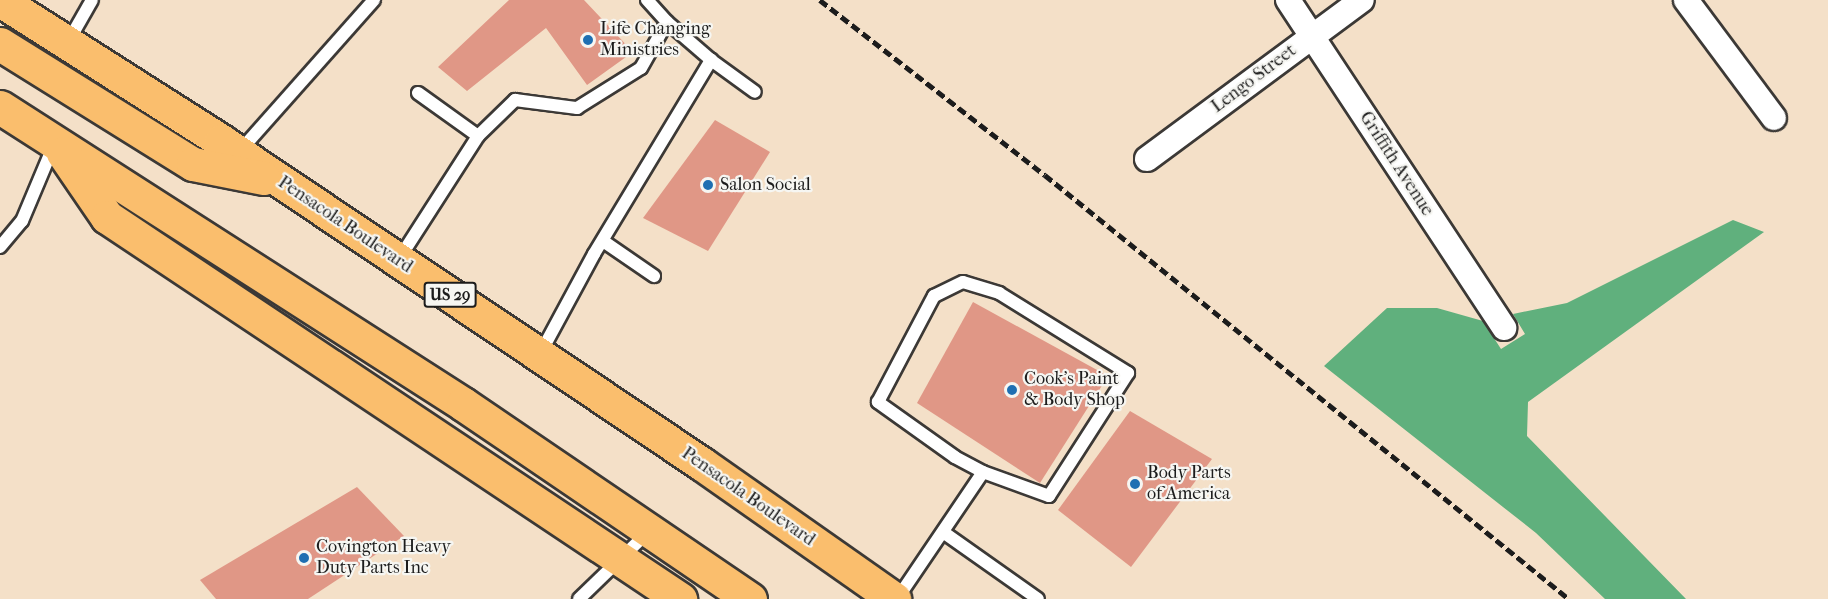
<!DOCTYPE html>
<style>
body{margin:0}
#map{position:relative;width:1828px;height:599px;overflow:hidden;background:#f4e0c8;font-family:"IM FELL French Canon",serif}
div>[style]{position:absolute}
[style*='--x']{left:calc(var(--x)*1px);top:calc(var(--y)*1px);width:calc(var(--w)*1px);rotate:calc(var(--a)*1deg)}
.forest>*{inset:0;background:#60b07d}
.building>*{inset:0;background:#e09786}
.roads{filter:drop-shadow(2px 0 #3c3936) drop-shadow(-2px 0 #3c3936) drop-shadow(0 2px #3c3936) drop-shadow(0 -2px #3c3936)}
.service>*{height:12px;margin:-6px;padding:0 6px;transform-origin:6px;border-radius:6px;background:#fff}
.minor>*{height:24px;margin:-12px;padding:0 12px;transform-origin:12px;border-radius:12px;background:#fff}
.trunk>*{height:33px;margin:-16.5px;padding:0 16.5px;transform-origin:16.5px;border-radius:16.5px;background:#fabe6d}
.rail>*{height:4.5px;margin-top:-2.25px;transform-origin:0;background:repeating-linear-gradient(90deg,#1c1c1c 0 9px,transparent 0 13.5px)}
.dots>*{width:16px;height:16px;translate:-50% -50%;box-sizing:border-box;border:3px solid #f6f6f2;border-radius:50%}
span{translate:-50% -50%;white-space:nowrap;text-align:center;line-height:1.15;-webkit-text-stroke:4.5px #f6f6f2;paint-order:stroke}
.shield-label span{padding:2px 4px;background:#f6f6f2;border:2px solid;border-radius:4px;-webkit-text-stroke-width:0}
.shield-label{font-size:16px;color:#1c1c1c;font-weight:700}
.poi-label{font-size:18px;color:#1c1c1c}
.left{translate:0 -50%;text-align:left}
.street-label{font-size:18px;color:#1c1c1c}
</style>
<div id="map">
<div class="forest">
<div style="clip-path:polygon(1733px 220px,1764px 232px,1528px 402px,1527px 436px,1686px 599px,1605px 599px,1536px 533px,1324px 366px,1387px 308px,1437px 308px,1483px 321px,1501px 349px,1525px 334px,1513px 314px,1567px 303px)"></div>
</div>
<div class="building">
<div style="clip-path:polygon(509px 0,584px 0,633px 52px,587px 85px,546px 28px,467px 91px,438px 67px)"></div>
<div style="clip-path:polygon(715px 120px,770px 152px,708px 251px,643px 218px)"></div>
<div style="clip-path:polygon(973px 302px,1108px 376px,1040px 483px,917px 403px)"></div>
<div style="clip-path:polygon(1130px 411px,1212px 459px,1131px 567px,1058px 510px)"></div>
<div style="clip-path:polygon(357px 487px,404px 536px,308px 599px,216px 599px,200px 580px)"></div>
</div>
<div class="roads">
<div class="service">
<div style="--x:667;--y:22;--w:58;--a:40.8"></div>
<div style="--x:68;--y:42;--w:48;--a:-60.3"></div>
<div style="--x:418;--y:93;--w:74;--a:35.6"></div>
<div style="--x:239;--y:152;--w:203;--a:-48.4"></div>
<div style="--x:603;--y:241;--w:62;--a:34.5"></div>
<div style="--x:0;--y:247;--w:34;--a:-50"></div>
<div style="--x:22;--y:221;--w:82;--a:-67.2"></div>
<div style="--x:399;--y:259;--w:146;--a:-57.3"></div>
<div style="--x:478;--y:136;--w:52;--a:-44.2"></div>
<div style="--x:515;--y:100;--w:63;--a:7.4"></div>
<div style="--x:577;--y:108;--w:75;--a:-32"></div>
<div style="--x:641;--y:68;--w:53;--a:-60.5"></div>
<div style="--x:667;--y:22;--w:30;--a:-132"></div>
<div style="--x:963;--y:282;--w:38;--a:17"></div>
<div style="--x:999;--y:293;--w:152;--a:31.8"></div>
<div style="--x:1128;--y:373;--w:146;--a:122.7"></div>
<div style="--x:1049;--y:496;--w:70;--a:-160"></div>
<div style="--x:983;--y:472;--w:32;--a:-152"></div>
<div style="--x:955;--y:457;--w:95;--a:-144.5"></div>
<div style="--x:878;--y:402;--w:120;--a:-62.2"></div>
<div style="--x:934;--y:296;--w:32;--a:-26"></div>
<div style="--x:540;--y:354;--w:114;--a:-61.6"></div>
<div style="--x:594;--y:254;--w:227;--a:-58.9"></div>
<div style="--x:711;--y:60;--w:54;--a:36"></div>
<div style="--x:943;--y:532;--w:116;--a:35.2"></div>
<div style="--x:579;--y:599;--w:95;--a:-44.1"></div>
<div style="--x:897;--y:599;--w:153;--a:-55.9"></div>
</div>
<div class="minor">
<div style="--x:1288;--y:0;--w:393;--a:56.6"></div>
<div style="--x:1686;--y:0;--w:147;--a:53.3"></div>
<div style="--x:1147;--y:159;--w:267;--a:-36.5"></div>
</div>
<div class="trunk">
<div style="--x:0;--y:0;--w:262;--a:32.5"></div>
<div style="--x:221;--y:141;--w:579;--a:33.88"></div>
<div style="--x:702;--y:464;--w:235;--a:35.1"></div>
<div style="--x:0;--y:44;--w:227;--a:31.9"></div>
<div style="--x:193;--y:164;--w:72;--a:11.2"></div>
<div style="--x:0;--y:107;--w:550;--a:32.68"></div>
<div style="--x:463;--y:404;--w:347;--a:34.2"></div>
<div style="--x:63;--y:153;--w:78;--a:55.5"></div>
<div style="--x:107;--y:217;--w:689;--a:33.69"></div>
</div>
</div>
<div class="rail">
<div style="--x:820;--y:0;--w:285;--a:37.9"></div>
<div style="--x:1045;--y:175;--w:674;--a:38.98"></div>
</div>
<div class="dots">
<div style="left:588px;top:40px;background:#1f6fb2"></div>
<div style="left:708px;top:185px;background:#1f6fb2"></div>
<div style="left:1012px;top:390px;background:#1f6fb2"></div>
<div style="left:1135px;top:484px;background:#1f6fb2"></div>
<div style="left:304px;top:558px;background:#1f6fb2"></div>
</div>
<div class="shield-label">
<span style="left:450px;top:295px">US 29</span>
</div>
<div class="poi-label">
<span class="left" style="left:600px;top:40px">Life Changing<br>Ministries</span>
<span class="left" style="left:720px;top:185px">Salon Social</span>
<span class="left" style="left:1024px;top:390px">Cook's Paint<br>&amp; Body Shop</span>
<span class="left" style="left:1147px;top:484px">Body Parts<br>of America</span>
<span class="left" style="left:316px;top:558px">Covington Heavy<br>Duty Parts Inc</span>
</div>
<div class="street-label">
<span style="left:1254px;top:79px;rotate:-37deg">Lengo Street</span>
<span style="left:1396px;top:164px;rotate:57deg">Griffith Avenue</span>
<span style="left:345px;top:225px;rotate:34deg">Pensacola Boulevard</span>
<span style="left:748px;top:497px;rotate:35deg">Pensacola Boulevard</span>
</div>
</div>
